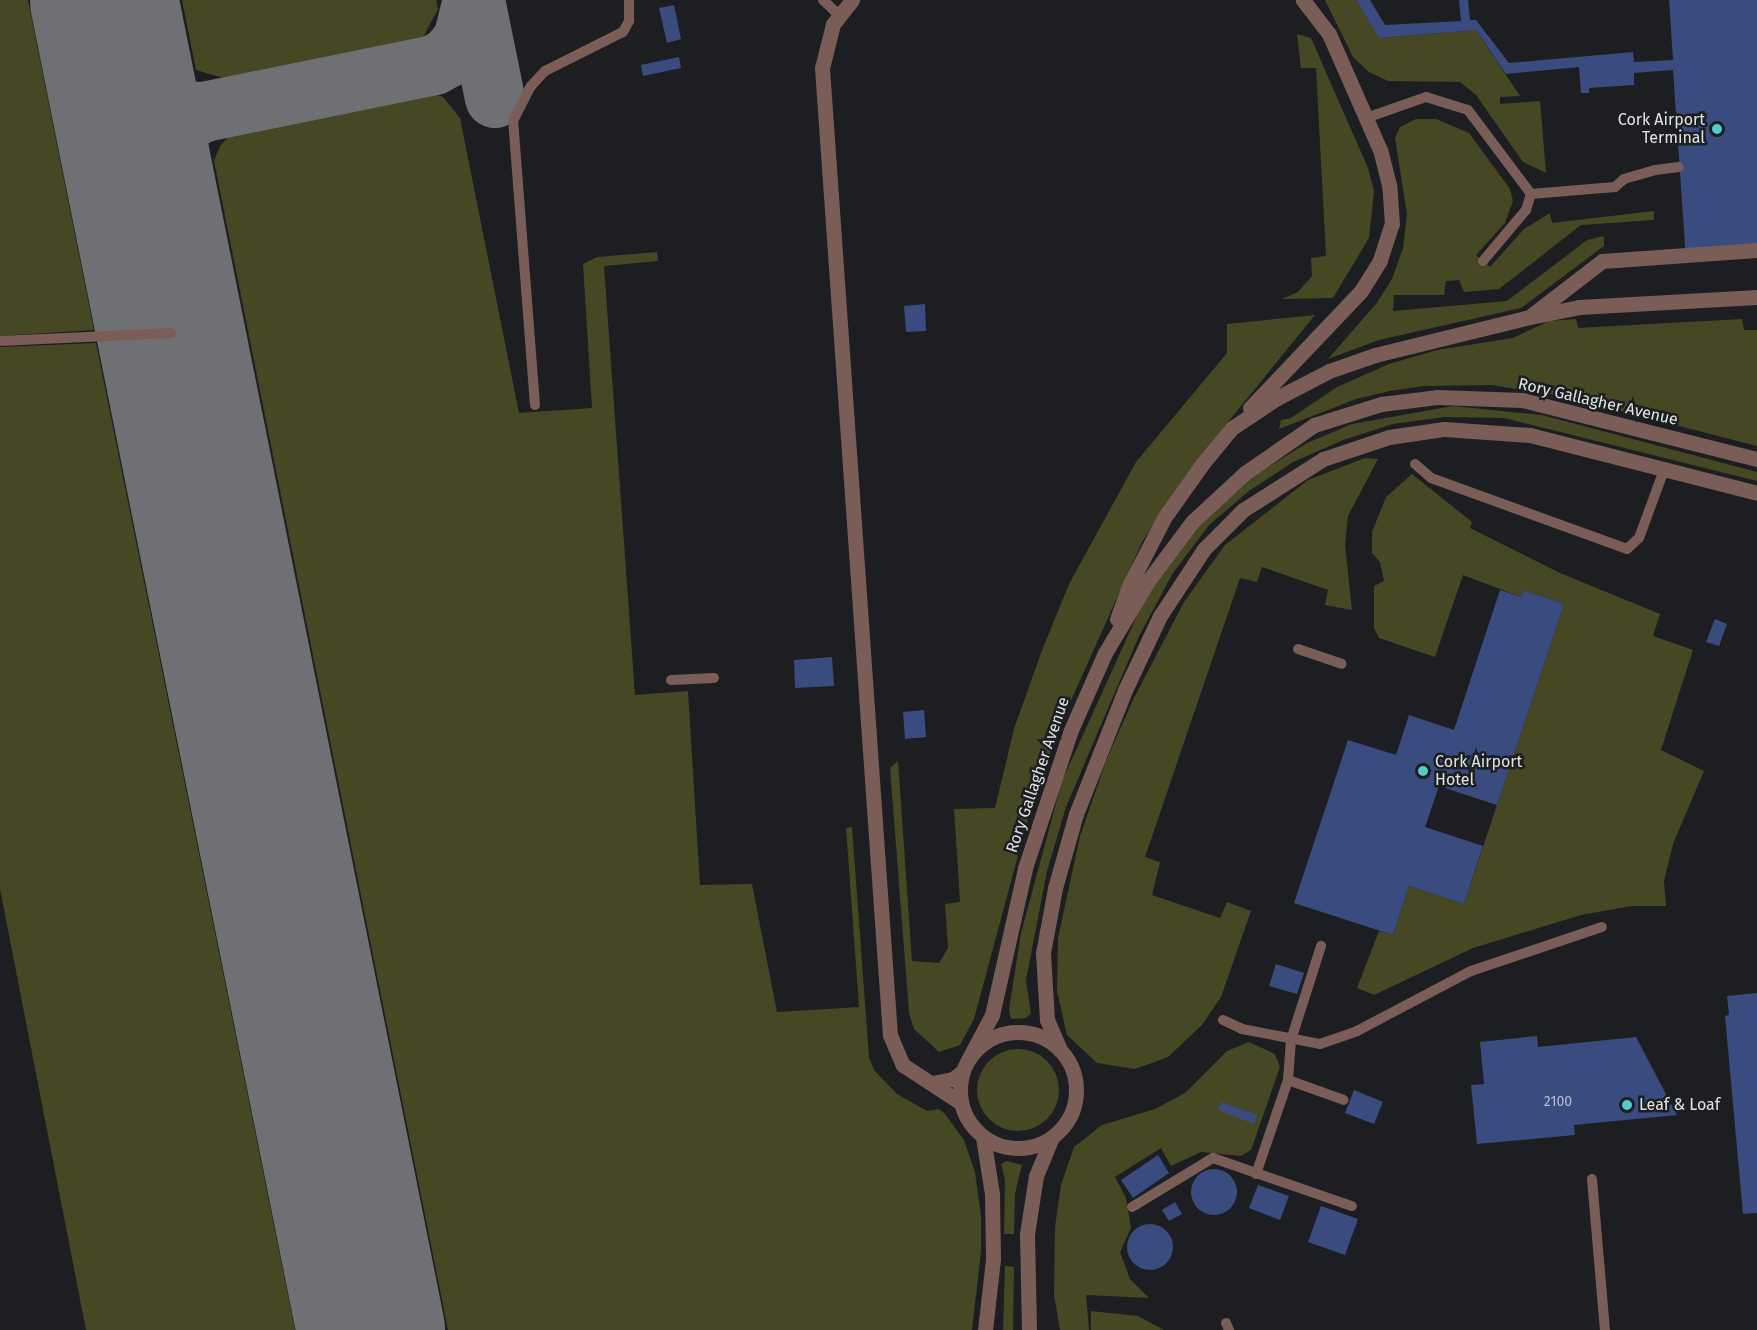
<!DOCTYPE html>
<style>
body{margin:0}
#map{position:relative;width:1757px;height:1330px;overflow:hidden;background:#1c1e21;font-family:"Fira Sans",sans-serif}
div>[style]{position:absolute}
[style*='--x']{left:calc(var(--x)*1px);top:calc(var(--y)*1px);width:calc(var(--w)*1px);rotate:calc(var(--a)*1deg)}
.green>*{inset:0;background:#454823}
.round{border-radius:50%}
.taxiway>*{height:60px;margin:-30px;padding:0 30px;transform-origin:30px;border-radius:30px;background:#6f7073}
.runway>*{height:148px;margin:-74px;padding:0 74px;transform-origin:74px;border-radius:74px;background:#6f7073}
.building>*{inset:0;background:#3a4c7f}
.service>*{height:10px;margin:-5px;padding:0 5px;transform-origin:5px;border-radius:5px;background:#7a5d57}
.minor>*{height:15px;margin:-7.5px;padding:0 7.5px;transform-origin:7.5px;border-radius:7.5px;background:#7a5d57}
.tertiary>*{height:15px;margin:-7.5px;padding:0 7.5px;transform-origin:7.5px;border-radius:7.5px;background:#7a5d57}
.tertiary>.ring{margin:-7.5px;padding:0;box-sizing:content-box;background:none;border:15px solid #7a5d57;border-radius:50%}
.dots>*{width:16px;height:16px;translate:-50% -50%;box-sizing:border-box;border:3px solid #1c1e21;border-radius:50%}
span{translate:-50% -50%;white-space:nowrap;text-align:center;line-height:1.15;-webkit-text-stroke:5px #1c1e21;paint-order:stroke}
.number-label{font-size:14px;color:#b8bdcc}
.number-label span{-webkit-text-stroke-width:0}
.poi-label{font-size:16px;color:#e2e3e5}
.right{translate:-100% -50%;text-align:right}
.left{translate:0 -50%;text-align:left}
.street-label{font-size:16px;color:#e2e3e5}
</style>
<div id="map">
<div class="green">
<div style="clip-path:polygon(0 0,28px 0,94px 330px,0 336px)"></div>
<div style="clip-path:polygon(182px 0,436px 0,438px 9px,417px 49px,237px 82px,196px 70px)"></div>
<div style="clip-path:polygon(1325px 0,1356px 0,1380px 38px,1476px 30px,1520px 96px,1500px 97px,1500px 104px,1540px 101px,1546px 173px,1523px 162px,1476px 95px,1460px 82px,1388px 81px,1369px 72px,1353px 57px)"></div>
<div style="clip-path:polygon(1297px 34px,1311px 38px,1368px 168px,1374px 191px,1369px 238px,1333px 298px,1282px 299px,1298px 292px,1312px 276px,1311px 258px,1326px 256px,1316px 68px,1301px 68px)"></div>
<div style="clip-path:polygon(424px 90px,443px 97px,460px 118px,519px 413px,592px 408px,583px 264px,597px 257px,657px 252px,658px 261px,604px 266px,635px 695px,688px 691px,700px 885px,752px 884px,777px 1012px,859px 1007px,846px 828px,852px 827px,869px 1057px,874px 1070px,897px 1094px,927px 1111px,939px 1109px,945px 1114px,964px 1140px,975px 1172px,981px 1216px,981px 1252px,972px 1330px,448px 1330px,214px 161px,220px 146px,238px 126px)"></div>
<div style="clip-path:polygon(1416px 119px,1436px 119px,1469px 133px,1510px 189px,1513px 201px,1505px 223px,1476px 255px,1490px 267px,1524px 229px,1550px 213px,1552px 223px,1654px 211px,1654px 220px,1581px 225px,1499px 289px,1464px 292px,1459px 280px,1446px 281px,1444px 295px,1394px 295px,1393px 311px,1507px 301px,1587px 240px,1604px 236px,1604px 246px,1521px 308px,1379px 340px,1328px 359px,1376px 304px,1392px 279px,1403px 248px,1407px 214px,1395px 138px,1400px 127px)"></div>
<div style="clip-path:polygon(1315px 315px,1202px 454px,1142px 542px,1064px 716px,1033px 800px,974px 1019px,960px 1045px,939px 1052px,914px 1029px,909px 1013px,890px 768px,898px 761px,912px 961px,939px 963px,948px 948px,945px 904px,960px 902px,954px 809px,995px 808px,1014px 729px,1041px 653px,1069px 584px,1136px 462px,1227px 353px,1227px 324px)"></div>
<div style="clip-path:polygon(1576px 319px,1578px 328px,1742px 319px,1744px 330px,1757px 330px,1757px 446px,1562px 396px,1491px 385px,1423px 386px,1390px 391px,1356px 399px,1279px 429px,1281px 420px,1291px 418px,1337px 387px,1389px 364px,1437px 350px,1513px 338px,1549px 321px)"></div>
<div style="clip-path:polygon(96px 343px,295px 1330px,86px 1330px,0 889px,0 347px)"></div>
<div style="clip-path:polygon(1453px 406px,1542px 415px,1757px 472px,1757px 481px,1504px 418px,1444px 417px,1393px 424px,1343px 440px,1293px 462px,1249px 491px,1209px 525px,1173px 573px,1139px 636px,1066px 807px,1047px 871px,1026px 980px,1031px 1013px,1026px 1018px,1011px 1019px,1009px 1009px,1021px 933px,1062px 781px,1150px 587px,1195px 528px,1245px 481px,1307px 443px,1352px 424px)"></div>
<div style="clip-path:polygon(1365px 458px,1378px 459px,1348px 516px,1345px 545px,1352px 610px,1325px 605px,1328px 590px,1262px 567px,1257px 582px,1240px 578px,1145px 857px,1160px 862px,1152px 895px,1220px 918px,1227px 902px,1251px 911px,1221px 997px,1202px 1025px,1168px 1057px,1135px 1069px,1097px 1063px,1067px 1035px,1057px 991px,1058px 938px,1080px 836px,1106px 761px,1133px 700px,1184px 602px,1225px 545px,1308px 480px)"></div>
<div style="clip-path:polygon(1412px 474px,1472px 522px,1470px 528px,1560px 573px,1660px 614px,1653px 636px,1693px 650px,1661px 750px,1704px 771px,1673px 844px,1664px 881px,1666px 906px,1632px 906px,1581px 915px,1473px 948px,1374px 995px,1357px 988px,1379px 931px,1393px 935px,1409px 886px,1464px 904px,1564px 604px,1523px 590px,1521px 597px,1463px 575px,1435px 657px,1379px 638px,1374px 628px,1374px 586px,1384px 581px,1380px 562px,1372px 553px,1372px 532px,1386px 497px)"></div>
<div style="clip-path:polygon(1249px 1042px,1275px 1054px,1280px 1067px,1251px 1150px,1241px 1156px,1201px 1152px,1171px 1166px,1161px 1148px,1115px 1177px,1126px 1198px,1131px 1228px,1120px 1252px,1130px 1279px,1149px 1298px,1086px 1295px,1089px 1330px,1060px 1330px,1054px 1295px,1055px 1227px,1061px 1185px,1074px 1147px,1102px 1125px,1155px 1109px,1185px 1093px,1227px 1051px)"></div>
<div class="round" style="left:977px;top:1049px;width:82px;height:82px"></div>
<div style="clip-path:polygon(1007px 1161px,1022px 1165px,1015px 1194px,1014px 1234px,1004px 1234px,1005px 1180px,1001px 1164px)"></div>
<div style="clip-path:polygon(1005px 1266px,1014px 1267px,1013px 1330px,1003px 1330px)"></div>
<div style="clip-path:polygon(1091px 1311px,1138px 1316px,1164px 1330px,1091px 1330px)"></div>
</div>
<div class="taxiway">
<div style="--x:475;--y:0;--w:100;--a:78.5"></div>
<div style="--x:114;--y:51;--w:28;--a:63"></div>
<div style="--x:127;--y:76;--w:33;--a:44"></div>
<div style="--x:151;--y:99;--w:34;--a:21"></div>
<div style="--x:183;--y:111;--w:21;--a:3"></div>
<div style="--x:146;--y:210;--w:30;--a:-88"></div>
<div style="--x:147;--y:180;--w:22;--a:-74"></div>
<div style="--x:153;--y:159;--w:13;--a:-67"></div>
<div style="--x:158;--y:147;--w:33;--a:-45"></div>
<div style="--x:181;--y:124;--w:26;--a:-28"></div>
<div style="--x:204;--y:112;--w:235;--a:-11.5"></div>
<div style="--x:434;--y:65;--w:17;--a:-28"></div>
<div style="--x:449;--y:57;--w:22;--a:-51"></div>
<div style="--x:463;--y:40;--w:41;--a:-76"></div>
</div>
<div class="runway">
<div style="--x:104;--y:0;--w:1357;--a:78.65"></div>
</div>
<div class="building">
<div style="clip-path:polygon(1356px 0,1370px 0,1385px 25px,1461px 21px,1459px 0,1468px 0,1470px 20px,1476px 20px,1509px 63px,1633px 52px,1634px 62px,1673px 60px,1669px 0,1757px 0,1757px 255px,1686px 260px,1673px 70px,1634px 73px,1634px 85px,1589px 88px,1589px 93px,1581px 93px,1579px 67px,1506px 74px,1476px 30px,1379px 38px)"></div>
<div style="clip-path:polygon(674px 5px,681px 39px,667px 43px,659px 8px)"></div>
<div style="clip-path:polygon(679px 57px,681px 68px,643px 76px,641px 65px)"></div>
<div style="clip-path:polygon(925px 304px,926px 331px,906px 332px,904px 306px)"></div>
<div style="clip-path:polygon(1500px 590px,1521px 597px,1523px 590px,1564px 604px,1497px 805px,1439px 786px,1425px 827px,1483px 846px,1464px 904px,1409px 886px,1393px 935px,1294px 903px,1348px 740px,1396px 755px,1409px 715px,1454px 730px)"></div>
<div style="clip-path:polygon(1715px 619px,1727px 624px,1719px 646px,1706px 642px)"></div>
<div style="clip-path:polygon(832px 657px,834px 686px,795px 688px,794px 660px)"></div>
<div style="clip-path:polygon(924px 710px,926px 737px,905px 739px,903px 712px)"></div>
<div style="clip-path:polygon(1276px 964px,1304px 973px,1297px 994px,1269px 986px)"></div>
<div style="clip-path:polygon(1757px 993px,1757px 1213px,1743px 1214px,1725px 1016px,1729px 1015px,1727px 996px)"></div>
<div style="clip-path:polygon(1537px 1036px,1538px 1047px,1636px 1037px,1677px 1115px,1574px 1125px,1575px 1135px,1477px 1144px,1471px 1085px,1484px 1084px,1480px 1042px)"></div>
<div style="clip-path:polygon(1354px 1090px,1383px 1102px,1374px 1124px,1345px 1113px)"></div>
<div style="clip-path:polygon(1221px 1102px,1257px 1115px,1254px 1124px,1218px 1110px)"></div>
<div style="clip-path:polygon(1158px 1155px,1169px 1173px,1133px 1198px,1121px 1180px)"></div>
<div class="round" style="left:1191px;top:1169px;width:46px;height:46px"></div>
<div style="clip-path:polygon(1258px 1185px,1289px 1196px,1280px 1220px,1249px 1208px)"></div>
<div style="clip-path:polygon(1175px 1202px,1182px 1214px,1169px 1221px,1162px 1210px)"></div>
<div style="clip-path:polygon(1321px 1206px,1358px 1219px,1345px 1255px,1308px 1242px)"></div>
<div class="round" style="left:1127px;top:1224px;width:46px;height:46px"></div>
</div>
<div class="service">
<div style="--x:823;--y:0;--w:22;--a:43"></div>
<div style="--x:1366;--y:118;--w:64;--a:-19.3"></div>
<div style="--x:1426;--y:97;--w:44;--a:17.2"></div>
<div style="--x:1468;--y:110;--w:105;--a:53.1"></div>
<div style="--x:1531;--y:194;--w:84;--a:-4.8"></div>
<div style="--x:1615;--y:187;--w:12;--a:-42"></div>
<div style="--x:1624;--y:179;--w:32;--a:-16"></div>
<div style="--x:1655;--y:170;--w:24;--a:-7"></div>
<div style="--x:1483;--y:261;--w:67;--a:-49.9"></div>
<div style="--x:1526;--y:210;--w:17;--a:-73"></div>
<div style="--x:0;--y:341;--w:171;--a:-2.7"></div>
<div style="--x:535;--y:405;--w:285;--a:-94.4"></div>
<div style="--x:513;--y:121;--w:39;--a:-63"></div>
<div style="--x:531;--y:86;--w:21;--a:-47"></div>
<div style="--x:545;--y:71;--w:87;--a:-26.6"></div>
<div style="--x:623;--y:32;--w:13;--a:-61"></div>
<div style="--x:629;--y:21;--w:21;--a:-90"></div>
<div style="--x:1415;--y:464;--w:21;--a:41"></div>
<div style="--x:1431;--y:478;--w:208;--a:19.9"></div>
<div style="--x:1627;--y:549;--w:16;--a:-43"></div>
<div style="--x:1639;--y:538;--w:72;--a:-69.8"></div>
<div style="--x:1298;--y:649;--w:46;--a:18.8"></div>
<div style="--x:671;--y:680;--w:43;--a:-2.7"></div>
<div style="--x:1223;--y:1020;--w:21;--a:25"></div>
<div style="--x:1242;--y:1029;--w:79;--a:10.9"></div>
<div style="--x:1320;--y:1044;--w:39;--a:-19"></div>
<div style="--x:1357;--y:1031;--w:129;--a:-27.8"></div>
<div style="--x:1471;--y:971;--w:138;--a:-18.6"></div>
<div style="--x:1288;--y:1080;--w:40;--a:-85.7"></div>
<div style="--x:1291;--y:1040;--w:99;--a:-72.3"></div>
<div style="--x:1256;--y:1174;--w:99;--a:-71.2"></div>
<div style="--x:1288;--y:1080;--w:59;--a:19.7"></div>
<div style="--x:1592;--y:1179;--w:152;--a:85.1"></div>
<div style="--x:1132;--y:1207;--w:95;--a:-31.2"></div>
<div style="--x:1213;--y:1158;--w:147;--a:19.1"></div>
<div style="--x:1226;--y:1323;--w:8;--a:67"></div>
</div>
<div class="minor">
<div style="--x:852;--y:0;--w:31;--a:128"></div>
<div style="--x:833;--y:24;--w:45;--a:104"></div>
<div style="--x:822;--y:68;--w:969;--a:85.98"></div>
<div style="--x:890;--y:1035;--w:33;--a:67"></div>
<div style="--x:903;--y:1065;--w:69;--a:33.2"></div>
<div style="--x:1532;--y:315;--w:88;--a:-37.6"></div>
<div style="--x:1602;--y:261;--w:155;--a:-4.1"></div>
<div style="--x:1250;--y:408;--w:161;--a:-46.5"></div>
<div style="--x:1361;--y:291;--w:36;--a:-58"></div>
<div style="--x:1380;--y:260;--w:38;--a:-72"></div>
<div style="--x:1392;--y:224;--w:39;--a:-94"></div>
<div style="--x:1389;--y:185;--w:36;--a:-104"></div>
<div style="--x:1380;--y:150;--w:127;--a:-113.7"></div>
<div style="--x:1329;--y:34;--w:43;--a:-127.4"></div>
<div style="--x:1117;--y:619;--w:37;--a:-70"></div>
<div style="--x:1130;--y:584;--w:74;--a:-62.7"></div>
<div style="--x:1164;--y:518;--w:67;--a:-54.7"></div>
<div style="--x:1203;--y:463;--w:45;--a:-50.4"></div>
<div style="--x:1232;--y:428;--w:54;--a:-33.7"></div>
<div style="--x:1277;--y:398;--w:59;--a:-27.4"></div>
<div style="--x:1329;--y:371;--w:49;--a:-19.2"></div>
<div style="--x:1375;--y:355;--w:160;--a:-13.8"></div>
<div style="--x:1530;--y:317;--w:50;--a:-11.5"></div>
<div style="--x:1579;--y:307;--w:178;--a:-3.2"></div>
<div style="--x:1060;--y:1050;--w:33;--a:-113"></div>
<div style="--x:1047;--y:1020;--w:67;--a:-93.4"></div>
<div style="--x:1043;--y:953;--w:66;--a:-79.5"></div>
<div style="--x:1055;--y:888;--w:77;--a:-74.2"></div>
<div style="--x:1076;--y:814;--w:133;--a:-68.4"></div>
<div style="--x:1125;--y:690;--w:82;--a:-64.7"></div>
<div style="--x:1160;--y:616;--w:80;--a:-56.7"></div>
<div style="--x:1204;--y:549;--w:55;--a:-45"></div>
<div style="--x:1243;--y:510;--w:95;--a:-32.5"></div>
<div style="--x:1323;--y:459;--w:70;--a:-18.4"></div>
<div style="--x:1389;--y:437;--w:56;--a:-8.3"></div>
<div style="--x:1444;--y:429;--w:86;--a:4"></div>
<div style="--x:1530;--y:435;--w:234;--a:14.3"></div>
<div style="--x:968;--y:1060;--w:51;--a:-61.9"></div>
<div style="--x:992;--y:1015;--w:151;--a:-77.3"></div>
<div style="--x:1025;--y:868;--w:145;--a:-71.6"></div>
<div style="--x:1071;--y:730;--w:84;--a:-66.2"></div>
<div style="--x:1105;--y:653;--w:84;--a:-59.2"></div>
<div style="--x:1148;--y:581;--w:74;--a:-53.3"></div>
<div style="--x:1192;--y:522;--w:72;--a:-42.8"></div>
<div style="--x:1245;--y:473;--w:84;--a:-34.8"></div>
<div style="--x:1314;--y:425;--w:70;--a:-17.4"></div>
<div style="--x:1381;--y:404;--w:56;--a:-7.1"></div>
<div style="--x:1437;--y:397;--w:85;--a:2"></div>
<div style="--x:1522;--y:400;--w:242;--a:14.1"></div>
<div style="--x:932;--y:1083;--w:21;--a:-11"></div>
<div style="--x:953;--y:1079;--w:11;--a:-38"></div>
</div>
<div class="tertiary">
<div class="ring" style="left:960px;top:1032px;width:101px;height:101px"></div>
<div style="--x:983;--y:1137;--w:58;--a:81"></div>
<div style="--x:992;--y:1194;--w:65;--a:89.1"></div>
<div style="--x:993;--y:1259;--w:71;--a:96.4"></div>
<div style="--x:1029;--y:1330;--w:96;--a:-91.2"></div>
<div style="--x:1027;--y:1234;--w:59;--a:-81.2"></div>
<div style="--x:1036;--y:1176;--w:42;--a:-67.7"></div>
</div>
<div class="dots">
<div style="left:1717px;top:129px;background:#52cdcc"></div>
<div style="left:1423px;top:771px;background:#52cdcc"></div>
<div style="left:1627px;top:1105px;background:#52cdcc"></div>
</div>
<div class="number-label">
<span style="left:1558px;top:1102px">2100</span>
</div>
<div class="poi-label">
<span class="right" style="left:1705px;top:129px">Cork Airport<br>Terminal</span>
<span class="left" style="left:1435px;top:771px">Cork Airport<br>Hotel</span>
<span class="left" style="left:1639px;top:1105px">Leaf &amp; Loaf</span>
</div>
<div class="street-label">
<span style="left:1598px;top:402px;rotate:13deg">Rory Gallagher Avenue</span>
<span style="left:1038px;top:775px;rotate:-71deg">Rory Gallagher Avenue</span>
</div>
</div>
